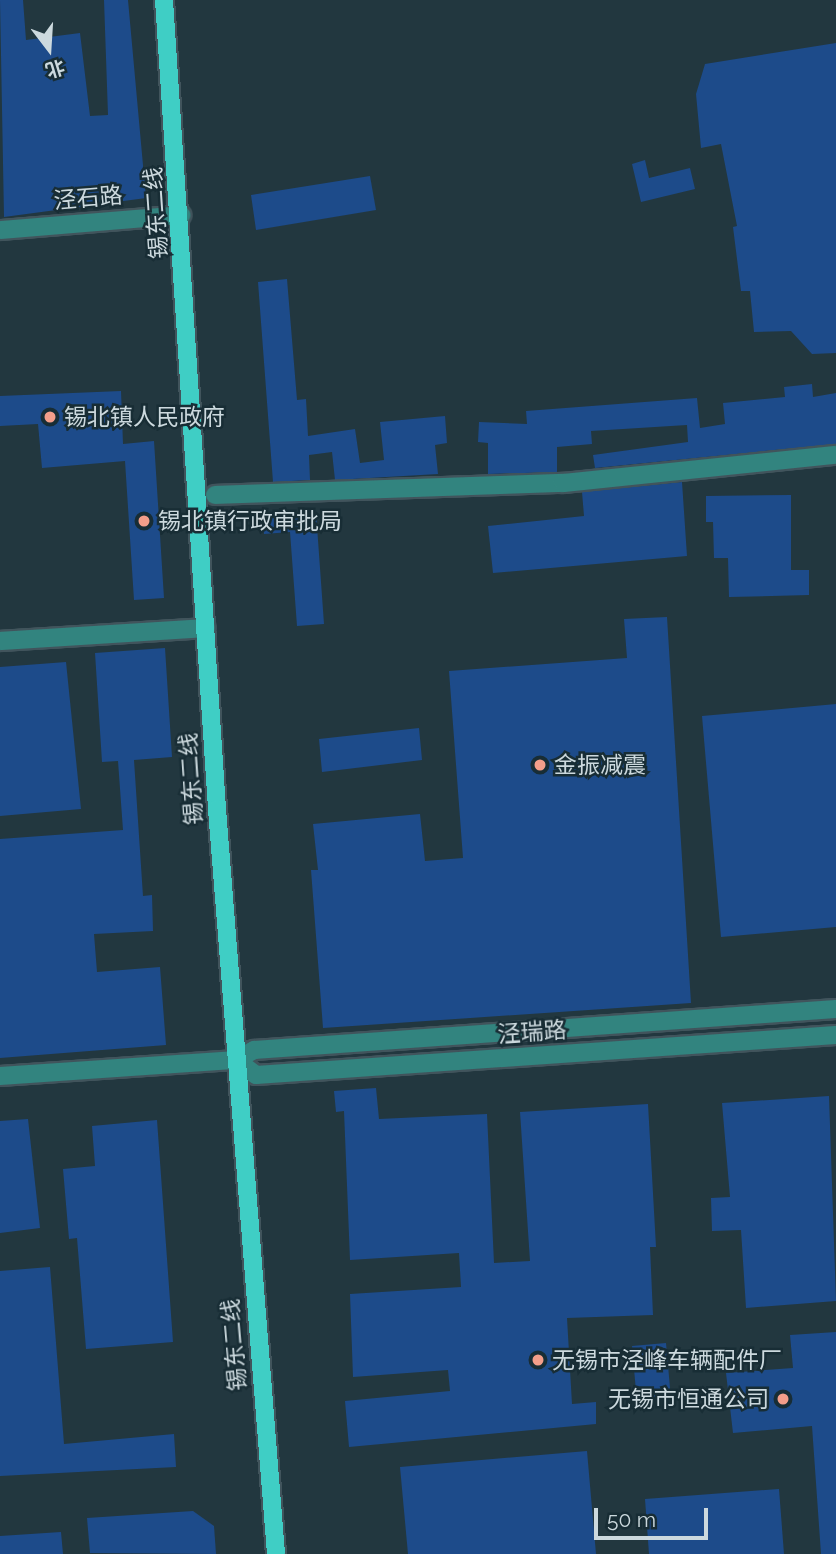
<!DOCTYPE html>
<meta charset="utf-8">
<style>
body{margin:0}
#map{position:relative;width:836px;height:1554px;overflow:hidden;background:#22373f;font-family:Raleway,"Noto Sans SC",sans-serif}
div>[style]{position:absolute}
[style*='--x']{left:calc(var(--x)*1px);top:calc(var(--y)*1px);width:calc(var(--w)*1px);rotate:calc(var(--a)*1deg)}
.building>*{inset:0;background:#1d4b8a}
.roads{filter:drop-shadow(2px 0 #41545c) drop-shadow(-2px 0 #41545c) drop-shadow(0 2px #41545c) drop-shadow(0 -2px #41545c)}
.minor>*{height:18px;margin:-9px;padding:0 9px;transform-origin:9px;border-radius:9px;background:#32847f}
.major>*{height:18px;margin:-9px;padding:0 9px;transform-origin:9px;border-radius:9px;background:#3fcec5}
.dots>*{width:19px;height:19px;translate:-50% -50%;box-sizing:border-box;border:4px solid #182d35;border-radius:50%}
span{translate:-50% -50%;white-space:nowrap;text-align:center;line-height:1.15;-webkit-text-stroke:5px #182d35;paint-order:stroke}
.street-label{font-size:23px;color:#ccd9de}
.poi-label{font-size:23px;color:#ccd9de}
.left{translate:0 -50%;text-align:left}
.right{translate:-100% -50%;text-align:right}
.north{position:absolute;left:14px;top:14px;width:70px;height:70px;-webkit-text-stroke:5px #182d35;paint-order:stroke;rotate:163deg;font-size:19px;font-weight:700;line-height:28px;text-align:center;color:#ccd9de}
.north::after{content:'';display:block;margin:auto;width:24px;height:32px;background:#ccd9de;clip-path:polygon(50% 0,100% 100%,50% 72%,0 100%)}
.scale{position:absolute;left:594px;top:1508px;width:114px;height:32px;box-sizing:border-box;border:4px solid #ccd9de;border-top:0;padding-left:9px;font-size:21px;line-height:24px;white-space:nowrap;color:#ccd9de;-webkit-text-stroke:5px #182d35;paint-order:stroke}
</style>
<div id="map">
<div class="building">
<div style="clip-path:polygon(0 0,23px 0,26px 40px,80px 33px,90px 116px,108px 115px,104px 0,128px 0,146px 198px,4px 217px)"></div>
<div style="clip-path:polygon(836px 43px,836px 353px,812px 354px,791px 331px,754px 332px,750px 291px,741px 291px,733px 227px,737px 226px,721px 144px,701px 148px,696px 94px,705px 64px)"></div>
<div style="clip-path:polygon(645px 160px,649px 178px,690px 168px,695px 189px,641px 202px,632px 164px)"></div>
<div style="clip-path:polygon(370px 176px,376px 210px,256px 230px,251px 195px)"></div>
<div style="clip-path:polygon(287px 279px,297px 400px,306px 399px,308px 436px,355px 429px,360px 463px,384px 460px,380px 422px,445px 416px,447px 443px,435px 445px,438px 474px,335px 480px,332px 452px,309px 455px,310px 480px,273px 482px,258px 282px)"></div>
<div style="clip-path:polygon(812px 384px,813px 397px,836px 393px,836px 444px,595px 468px,593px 455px,688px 442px,687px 425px,591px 431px,592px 444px,557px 447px,557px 472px,488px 474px,488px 443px,478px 442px,479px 422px,527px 424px,526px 411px,697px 398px,700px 428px,725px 424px,723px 403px,785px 397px,784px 387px)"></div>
<div style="clip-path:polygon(121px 391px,123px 444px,154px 441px,164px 598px,134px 600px,125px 461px,42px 468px,38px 424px,0 426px,0 396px)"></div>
<div style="clip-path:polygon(682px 482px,687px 556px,493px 573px,488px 526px,584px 516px,582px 492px)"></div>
<div style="clip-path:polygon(791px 495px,791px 570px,809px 570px,809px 595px,729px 597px,728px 558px,714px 558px,713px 522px,706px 522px,706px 496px)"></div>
<div style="clip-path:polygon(316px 512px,324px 624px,297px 626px,290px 532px,264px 534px,263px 515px)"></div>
<div style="clip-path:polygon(667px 617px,691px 1003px,323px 1028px,311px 870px,318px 870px,313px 824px,420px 814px,425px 861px,463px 858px,449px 671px,627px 658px,624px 619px)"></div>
<div style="clip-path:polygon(165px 648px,172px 757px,134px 760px,143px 896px,152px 895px,153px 931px,94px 934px,97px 972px,160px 967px,166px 1045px,0 1058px,0 839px,123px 830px,118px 761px,102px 762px,95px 653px)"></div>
<div style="clip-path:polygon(66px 662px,81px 809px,0 816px,0 667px)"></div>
<div style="clip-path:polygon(836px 704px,836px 927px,721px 937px,702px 716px)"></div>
<div style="clip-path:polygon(419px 728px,422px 760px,322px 772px,319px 739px)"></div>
<div style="clip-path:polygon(376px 1088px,379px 1119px,487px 1114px,494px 1263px,530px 1261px,520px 1112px,648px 1104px,656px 1247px,650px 1247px,653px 1315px,567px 1318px,572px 1404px,596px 1402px,596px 1424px,349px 1447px,345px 1401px,450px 1391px,448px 1370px,353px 1377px,350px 1294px,461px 1287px,459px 1253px,350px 1260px,344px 1111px,336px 1112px,334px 1091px)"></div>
<div style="clip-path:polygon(829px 1096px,836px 1301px,746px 1308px,741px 1230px,712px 1231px,711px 1198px,730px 1197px,722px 1103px)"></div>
<div style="clip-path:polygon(28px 1119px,40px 1228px,0 1233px,0 1121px)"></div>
<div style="clip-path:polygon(157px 1120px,173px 1342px,86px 1349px,77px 1238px,69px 1239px,63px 1169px,95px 1166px,92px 1126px)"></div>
<div style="clip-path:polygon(50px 1267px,64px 1444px,174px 1434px,176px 1467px,0 1476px,0 1271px)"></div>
<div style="clip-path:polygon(836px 1332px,836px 1554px,821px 1554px,812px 1426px,733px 1433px,726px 1373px,793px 1368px,790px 1335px)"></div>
<div style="clip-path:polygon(666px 1343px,671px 1399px,637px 1403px,632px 1346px)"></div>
<div style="clip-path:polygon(587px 1451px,596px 1554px,408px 1554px,400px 1467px)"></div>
<div style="clip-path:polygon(779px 1489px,784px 1554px,649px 1554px,645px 1499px)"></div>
<div style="clip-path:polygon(193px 1511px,214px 1526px,216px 1554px,90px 1553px,87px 1518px)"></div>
<div style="clip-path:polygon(61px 1532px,63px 1554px,0 1554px,0 1536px)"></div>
</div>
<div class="roads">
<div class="minor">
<div style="--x:0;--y:230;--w:182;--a:-4.7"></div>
<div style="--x:215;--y:495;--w:348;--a:-2"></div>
<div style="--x:563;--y:483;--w:274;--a:-5.9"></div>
<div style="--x:0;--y:641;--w:206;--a:-3.6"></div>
<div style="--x:236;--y:1060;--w:25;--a:37"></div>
<div style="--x:256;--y:1075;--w:581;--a:-3.95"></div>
<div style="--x:0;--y:1076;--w:237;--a:-3.9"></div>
<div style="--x:236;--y:1060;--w:21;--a:-29"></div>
<div style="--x:254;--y:1050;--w:583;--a:-4.03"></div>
</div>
<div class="major">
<div style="--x:164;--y:0;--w:811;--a:86.25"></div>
<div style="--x:217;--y:809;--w:747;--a:85.47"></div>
</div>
</div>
<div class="dots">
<div style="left:50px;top:417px;background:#f49e8a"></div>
<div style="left:144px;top:521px;background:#f49e8a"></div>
<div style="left:540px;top:765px;background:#f49e8a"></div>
<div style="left:538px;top:1360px;background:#f49e8a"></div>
<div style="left:783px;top:1399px;background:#f49e8a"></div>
</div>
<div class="street-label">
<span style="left:88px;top:198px;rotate:-5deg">泾石路</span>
<span style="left:156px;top:213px;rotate:-94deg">锡东二线</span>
<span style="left:191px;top:779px;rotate:-94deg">锡东二线</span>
<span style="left:532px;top:1032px;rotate:-4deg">泾瑞路</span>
<span style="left:234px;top:1345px;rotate:-95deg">锡东二线</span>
</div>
<div class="poi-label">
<span class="left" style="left:64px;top:417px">锡北镇人民政府</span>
<span class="left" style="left:158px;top:521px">锡北镇行政审批局</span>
<span class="left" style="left:554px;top:765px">金振减震</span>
<span class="left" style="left:552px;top:1360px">无锡市泾峰车辆配件厂</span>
<span class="right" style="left:769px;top:1399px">无锡市恒通公司</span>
</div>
<div class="north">北</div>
<div class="scale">50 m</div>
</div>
